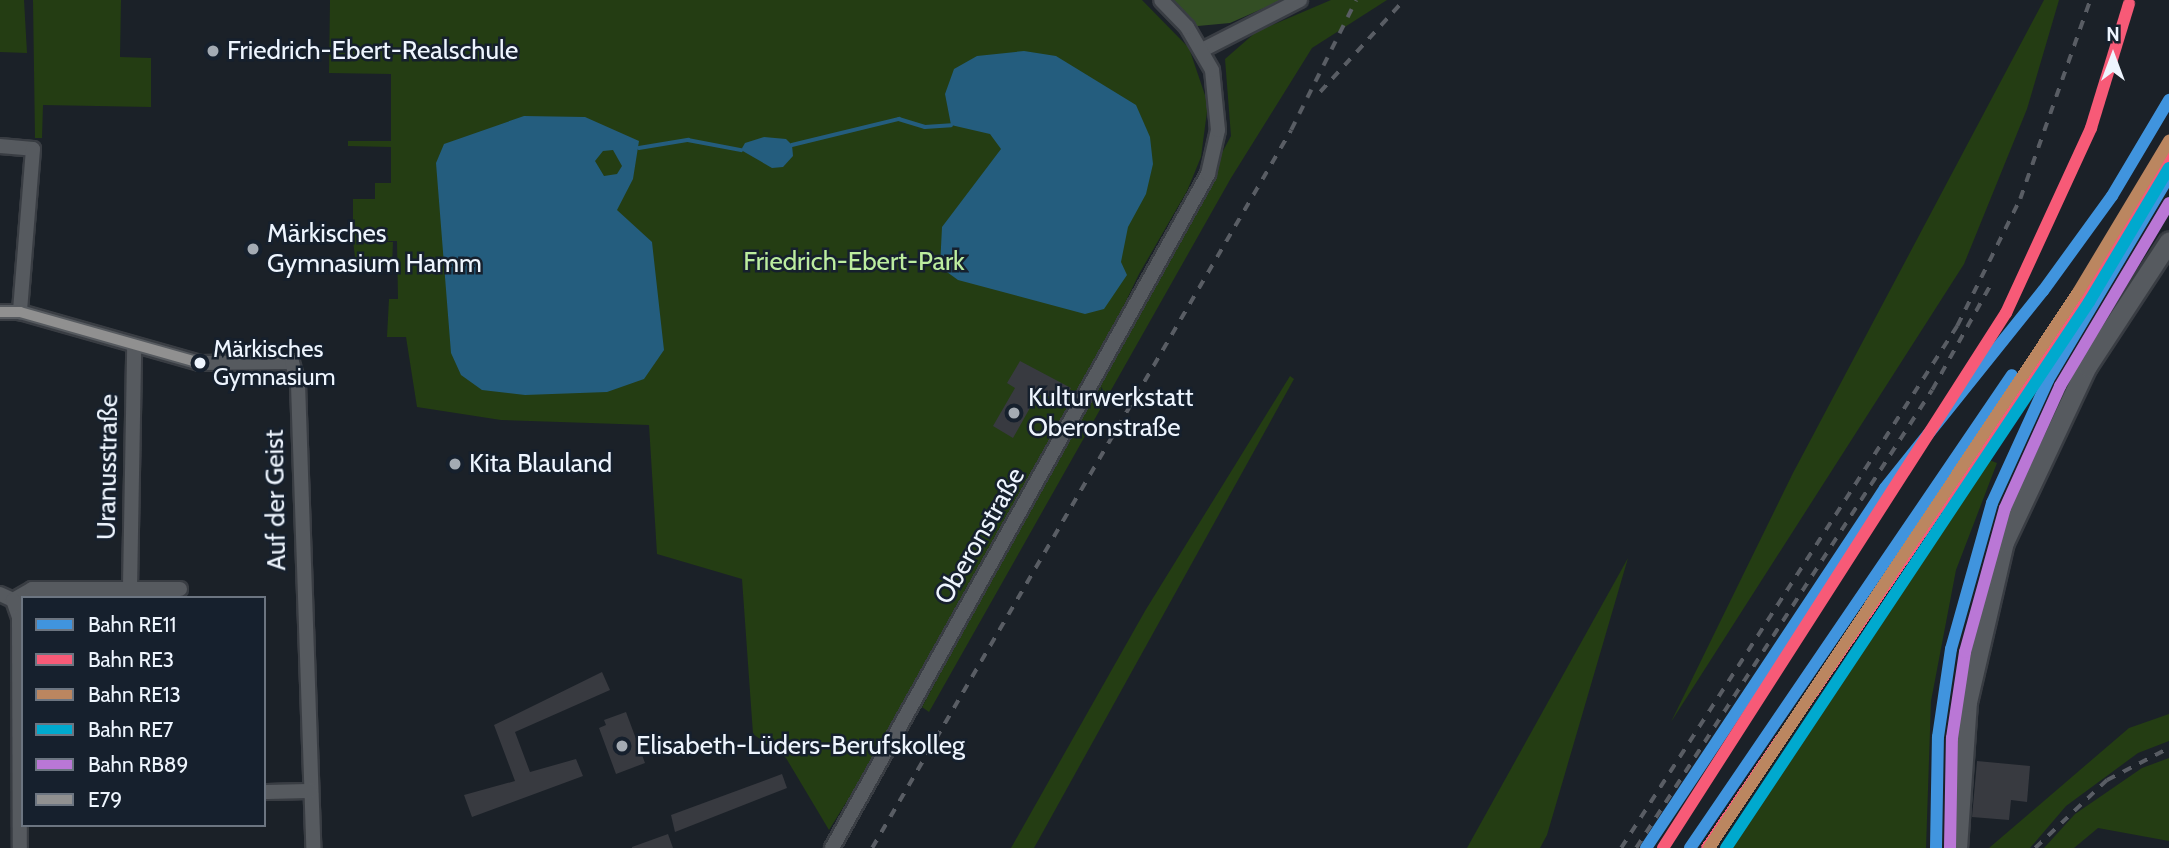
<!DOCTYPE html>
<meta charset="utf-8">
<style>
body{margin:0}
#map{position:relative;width:2169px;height:848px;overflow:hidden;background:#1b2128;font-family:Cabin,sans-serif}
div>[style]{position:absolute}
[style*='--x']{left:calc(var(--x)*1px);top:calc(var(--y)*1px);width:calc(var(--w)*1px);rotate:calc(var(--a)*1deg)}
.green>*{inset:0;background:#243d13}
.forest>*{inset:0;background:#334e24}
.water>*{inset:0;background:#245d7e}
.stream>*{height:3.5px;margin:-1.75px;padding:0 1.75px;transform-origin:1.75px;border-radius:1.75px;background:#245d7e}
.building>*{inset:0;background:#383a40}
.roads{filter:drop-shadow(2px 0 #393d43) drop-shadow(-2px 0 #393d43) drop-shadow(0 2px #393d43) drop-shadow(0 -2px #393d43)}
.street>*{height:14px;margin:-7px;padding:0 7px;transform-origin:7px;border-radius:7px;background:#565a5f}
.secondary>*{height:19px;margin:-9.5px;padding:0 9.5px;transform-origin:9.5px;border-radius:9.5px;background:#565a5f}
.rail>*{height:3.5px;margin-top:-1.75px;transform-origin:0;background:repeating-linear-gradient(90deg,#595d64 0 9px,transparent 0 18px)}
.bus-1>*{height:10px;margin:-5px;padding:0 5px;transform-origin:5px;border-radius:5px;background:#909090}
.rail-1>*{height:12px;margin:-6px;padding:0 6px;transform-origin:6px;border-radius:6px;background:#4094de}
.rail-2>*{height:12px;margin:-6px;padding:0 6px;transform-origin:6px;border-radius:6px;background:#f75a77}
.rail-3>*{height:12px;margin:-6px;padding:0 6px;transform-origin:6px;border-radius:6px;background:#bb8660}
.rail-4>*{height:12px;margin:-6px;padding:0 6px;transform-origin:6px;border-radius:6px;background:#00a9ce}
.rail-5>*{height:12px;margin:-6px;padding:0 6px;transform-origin:6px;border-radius:6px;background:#ba77d6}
.dots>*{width:19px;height:19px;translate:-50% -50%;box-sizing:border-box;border:4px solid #16202d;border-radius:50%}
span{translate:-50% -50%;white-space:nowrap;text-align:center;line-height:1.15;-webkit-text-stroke:5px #16202d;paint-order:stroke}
.bus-label{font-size:24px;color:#eef5fe}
.left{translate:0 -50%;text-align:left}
.poi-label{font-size:26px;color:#eef5fe}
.park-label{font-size:26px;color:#bced9f}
.street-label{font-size:26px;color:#eef5fe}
.legend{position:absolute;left:21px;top:596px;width:245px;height:231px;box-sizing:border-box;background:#16202d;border:2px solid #6c7581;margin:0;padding:9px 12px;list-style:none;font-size:21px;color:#eef5fe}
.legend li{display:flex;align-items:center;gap:14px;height:35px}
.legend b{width:35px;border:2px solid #6c7581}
.north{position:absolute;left:2078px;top:21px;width:70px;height:70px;-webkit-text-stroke:5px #16202d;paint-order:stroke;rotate:0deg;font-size:19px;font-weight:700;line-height:28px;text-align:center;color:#eef5fe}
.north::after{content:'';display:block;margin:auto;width:24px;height:32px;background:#eef5fe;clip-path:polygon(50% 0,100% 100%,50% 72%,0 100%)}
</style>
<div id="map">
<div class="green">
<div style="clip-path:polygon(0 0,24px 0,27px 53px,0 52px)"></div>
<div style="clip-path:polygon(33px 0,121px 0,120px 57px,151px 58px,151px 107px,43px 105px,42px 138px,35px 138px)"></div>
<div style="clip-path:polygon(330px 0,1142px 0,1189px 48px,1208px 104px,1201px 157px,1187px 191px,1139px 274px,1016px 530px,829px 830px,786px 758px,753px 734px,742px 579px,657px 554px,649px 425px,501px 420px,417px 407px,406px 337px,387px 337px,389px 299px,398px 299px,397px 241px,357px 241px,393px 242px,392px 266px,356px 265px,353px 241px,353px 199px,375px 199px,375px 183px,391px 183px,391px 147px,348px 146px,348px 141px,391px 141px,391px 74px,329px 73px)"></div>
<div style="clip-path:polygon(1331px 0,1387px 0,1312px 48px,1231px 178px,929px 712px,922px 707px,1231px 136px,1225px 59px,1256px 32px)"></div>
<div style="clip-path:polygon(2044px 0,2059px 0,2027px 109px,1964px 264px,1671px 722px,1793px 473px)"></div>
<div style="clip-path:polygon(1290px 376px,1294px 379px,1034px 848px,1011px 848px,1145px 611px)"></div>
<div style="clip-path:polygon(1984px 458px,1997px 463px,1956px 570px,1931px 701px,1926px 848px,1727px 848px)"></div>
<div style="clip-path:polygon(1628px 558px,1547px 835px,1540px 848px,1467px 848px)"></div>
<div style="clip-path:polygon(2169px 714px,2169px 741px,2138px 753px,2066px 806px,2030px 848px,1989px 848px,2129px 728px)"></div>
<div style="clip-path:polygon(2169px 758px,2169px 841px,2098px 828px,2074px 848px,2044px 848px,2075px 814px,2142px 768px)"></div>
</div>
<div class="forest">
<div style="clip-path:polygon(1161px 0,1282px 0,1230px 23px,1187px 27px)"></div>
</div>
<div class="water">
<div style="clip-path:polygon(1024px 51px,1056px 56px,1136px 105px,1150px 137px,1153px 164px,1146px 194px,1128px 227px,1121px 262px,1127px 275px,1104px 309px,1085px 314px,958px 280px,940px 267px,942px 227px,1001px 149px,990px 134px,951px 125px,945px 94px,954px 69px,977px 56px)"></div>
<div style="clip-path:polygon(evenodd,524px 116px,585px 117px,639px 141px,633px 179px,617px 210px,652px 242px,664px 350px,644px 379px,607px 392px,525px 395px,482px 390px,461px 375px,451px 353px,436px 163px,444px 144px,524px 116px,613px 150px,622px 166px,617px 174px,604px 176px,595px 161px,603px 151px,613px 150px)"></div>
<div style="clip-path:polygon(764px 137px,786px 139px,792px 145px,793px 156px,783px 167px,772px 168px,741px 150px,745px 143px)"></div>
</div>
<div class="stream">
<div style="--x:792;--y:145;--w:110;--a:-13.7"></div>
<div style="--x:899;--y:119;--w:27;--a:17"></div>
<div style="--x:925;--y:127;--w:26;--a:-4"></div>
<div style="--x:639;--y:148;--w:50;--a:-9.3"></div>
<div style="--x:688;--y:140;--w:54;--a:10.7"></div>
</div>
<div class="building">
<div style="clip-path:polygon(1020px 361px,1071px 388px,1062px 404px,1043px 393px,1035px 399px,1013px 438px,993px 426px,1015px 388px,1007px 383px)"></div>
<div style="clip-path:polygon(602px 672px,610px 690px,515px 732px,530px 772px,576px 759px,583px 776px,472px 817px,464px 795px,515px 781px,494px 725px)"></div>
<div style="clip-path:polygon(626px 712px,645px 763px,616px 774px,599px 728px,606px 725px,604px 720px)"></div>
<div style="clip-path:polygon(1977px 761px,2030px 766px,2027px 802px,2011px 800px,2009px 820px,1972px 817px)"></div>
<div style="clip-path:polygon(782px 774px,787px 788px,675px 832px,671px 815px)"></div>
<div style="clip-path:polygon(668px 834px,673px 848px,632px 848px,632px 847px)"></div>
</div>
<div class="roads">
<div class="street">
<div style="--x:1202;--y:50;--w:110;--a:-27"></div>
<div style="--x:0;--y:146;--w:33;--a:5"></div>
<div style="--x:33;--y:149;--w:164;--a:94.6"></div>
<div style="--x:0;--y:312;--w:20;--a:0"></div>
<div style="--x:20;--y:312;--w:187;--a:15.8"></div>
<div style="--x:200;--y:363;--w:92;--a:-0.6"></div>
<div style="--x:292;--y:362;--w:23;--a:75"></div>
<div style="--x:298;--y:384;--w:464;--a:88.1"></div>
<div style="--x:130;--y:588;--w:241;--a:-89"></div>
<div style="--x:0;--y:594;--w:14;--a:25"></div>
<div style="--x:13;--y:600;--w:22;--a:-30"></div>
<div style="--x:32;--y:589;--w:148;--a:0"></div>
<div style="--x:13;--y:600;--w:18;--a:71"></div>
<div style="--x:19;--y:617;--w:231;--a:89.8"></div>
<div style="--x:264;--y:792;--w:47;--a:-1.2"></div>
<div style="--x:832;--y:848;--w:772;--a:-60.84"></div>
<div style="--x:1208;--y:174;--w:45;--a:-77.2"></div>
<div style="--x:1218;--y:130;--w:60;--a:-95.7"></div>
<div style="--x:1212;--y:70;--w:50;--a:-120.2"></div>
<div style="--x:1187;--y:27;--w:37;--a:-134"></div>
</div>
<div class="secondary">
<div style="--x:1957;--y:848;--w:146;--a:-86.1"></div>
<div style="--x:1967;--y:702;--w:164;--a:-77"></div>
<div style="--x:2004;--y:542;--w:195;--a:-64.8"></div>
<div style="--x:2087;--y:366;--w:149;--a:-56.7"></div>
</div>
</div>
<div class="rail">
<div style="--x:1320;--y:92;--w:125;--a:-47.6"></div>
<div style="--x:872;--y:848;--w:831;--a:-59.73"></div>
<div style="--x:1291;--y:130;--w:145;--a:-63.4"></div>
<div style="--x:1621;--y:848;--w:621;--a:-57.23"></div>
<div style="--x:1957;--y:326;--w:142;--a:-63.6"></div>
<div style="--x:2020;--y:199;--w:211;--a:-70.6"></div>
<div style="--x:1636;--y:848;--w:545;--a:-57.13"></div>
<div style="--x:1932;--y:390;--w:124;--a:-60.9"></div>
<div style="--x:2035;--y:848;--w:99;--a:-43.4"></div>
<div style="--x:2107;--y:780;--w:70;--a:-27.3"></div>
</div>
<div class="bus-1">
<div style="--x:0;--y:312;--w:20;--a:0"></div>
<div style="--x:20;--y:312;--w:187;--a:15.8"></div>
</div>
<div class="rail-1">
<div style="--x:1646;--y:848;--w:432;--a:-56.4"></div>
<div style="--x:1885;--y:488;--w:253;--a:-51.3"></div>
<div style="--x:2043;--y:291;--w:117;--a:-54"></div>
<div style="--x:2112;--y:196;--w:112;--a:-59.3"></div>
<div style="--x:1690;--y:848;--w:572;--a:-55.75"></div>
<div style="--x:1936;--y:848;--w:111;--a:-89"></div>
<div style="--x:1938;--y:737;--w:89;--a:-81.6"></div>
<div style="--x:1951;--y:649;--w:152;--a:-74.3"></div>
<div style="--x:1992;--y:503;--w:135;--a:-65.5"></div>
<div style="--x:2048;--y:380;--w:237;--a:-59.3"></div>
</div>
<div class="rail-2">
<div style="--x:1663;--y:848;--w:636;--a:-57.34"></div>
<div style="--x:2006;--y:313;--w:204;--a:-65.3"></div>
<div style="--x:2091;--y:128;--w:130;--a:-73"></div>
<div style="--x:1707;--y:848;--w:664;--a:-55.81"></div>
<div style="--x:2080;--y:299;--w:174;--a:-59.1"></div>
</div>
<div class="rail-3">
<div style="--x:1709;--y:848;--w:665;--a:-56.41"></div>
<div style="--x:2077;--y:294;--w:179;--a:-59"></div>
</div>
<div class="rail-4">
<div style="--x:1726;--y:848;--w:656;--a:-56.38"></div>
<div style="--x:2089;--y:302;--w:156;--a:-59.2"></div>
</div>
<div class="rail-5">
<div style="--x:1950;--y:848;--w:110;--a:-89"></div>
<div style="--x:1952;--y:738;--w:87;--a:-81.4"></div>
<div style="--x:1965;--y:652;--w:149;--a:-74.5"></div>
<div style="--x:2005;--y:508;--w:134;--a:-65.7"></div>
<div style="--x:2060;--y:386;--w:213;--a:-59.2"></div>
</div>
<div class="dots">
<div style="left:213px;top:51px;background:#a4abb3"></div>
<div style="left:253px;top:249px;background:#a4abb3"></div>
<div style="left:200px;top:363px;background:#eef5fe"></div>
<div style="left:1014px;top:413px;background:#a4abb3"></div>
<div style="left:455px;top:464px;background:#a4abb3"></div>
<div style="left:622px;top:746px;background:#a4abb3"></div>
</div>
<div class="bus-label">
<span class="left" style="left:213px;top:363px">Märkisches<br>Gymnasium</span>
</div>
<div class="poi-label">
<span class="left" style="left:227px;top:51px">Friedrich-Ebert-Realschule</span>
<span class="left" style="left:267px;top:249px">Märkisches<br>Gymnasium Hamm</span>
<span class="left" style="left:1028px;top:413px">Kulturwerkstatt<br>Oberonstraße</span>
<span class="left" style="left:469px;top:464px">Kita Blauland</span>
<span class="left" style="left:636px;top:746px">Elisabeth-Lüders-Berufskolleg</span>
</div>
<div class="park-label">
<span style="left:854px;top:262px">Friedrich-Ebert-Park</span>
</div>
<div class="street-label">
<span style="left:108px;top:467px;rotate:-89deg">Uranusstraße</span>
<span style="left:276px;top:500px;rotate:-91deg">Auf der Geist</span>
<span style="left:980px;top:536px;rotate:-60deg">Oberonstraße</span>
</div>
<ul class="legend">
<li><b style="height:9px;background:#4094de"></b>Bahn RE11</li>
<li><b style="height:9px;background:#f75a77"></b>Bahn RE3</li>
<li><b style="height:9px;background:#bb8660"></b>Bahn RE13</li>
<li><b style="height:9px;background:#00a9ce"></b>Bahn RE7</li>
<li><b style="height:9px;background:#ba77d6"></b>Bahn RB89</li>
<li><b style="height:9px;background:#909090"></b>E79</li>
</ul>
<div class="north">N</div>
</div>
